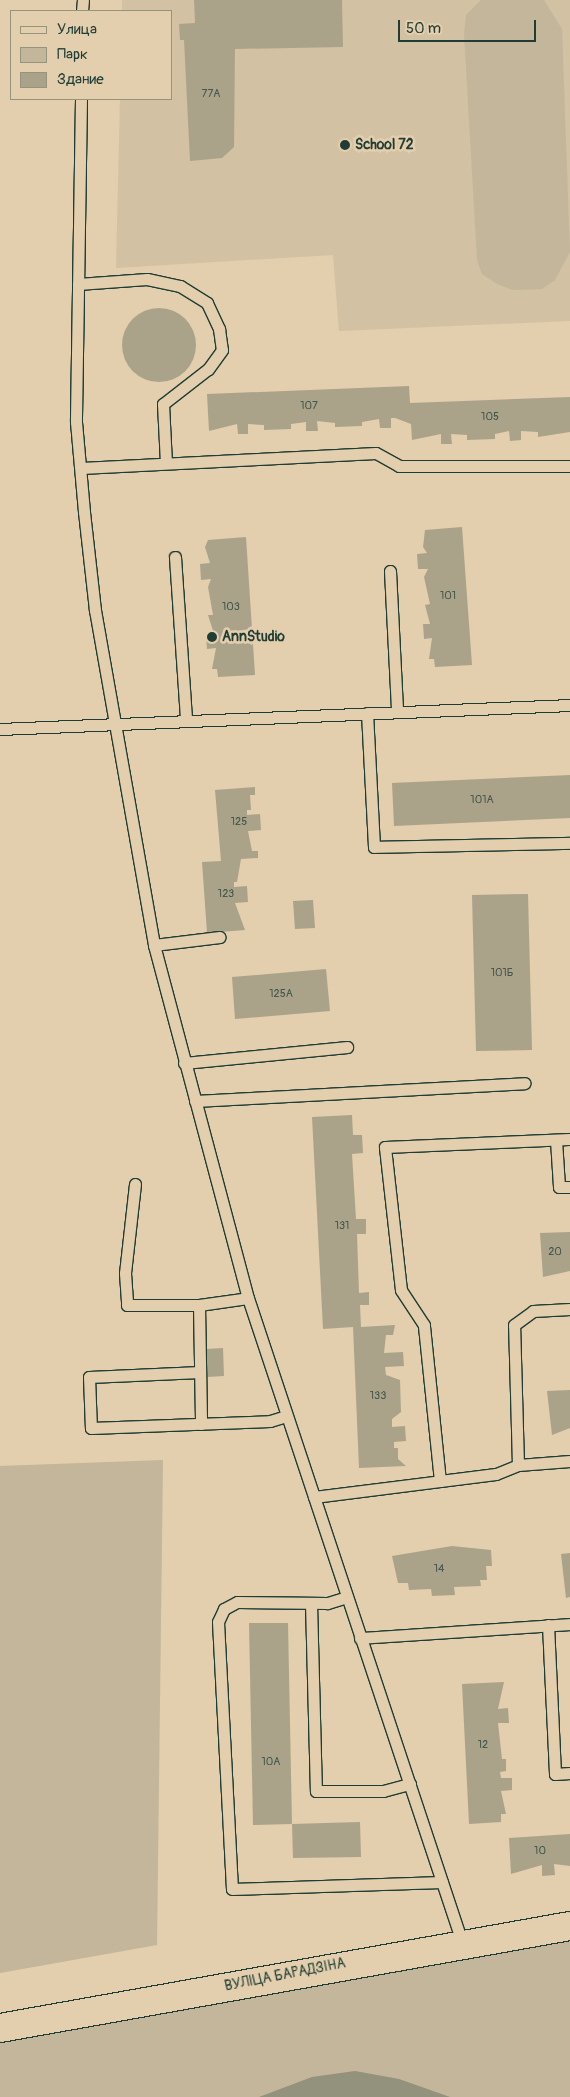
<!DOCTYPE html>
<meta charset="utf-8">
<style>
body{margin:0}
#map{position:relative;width:570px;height:2097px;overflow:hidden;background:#e3cead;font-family:Pangolin,sans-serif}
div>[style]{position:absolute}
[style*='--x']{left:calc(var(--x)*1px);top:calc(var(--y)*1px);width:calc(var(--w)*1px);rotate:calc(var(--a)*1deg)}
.built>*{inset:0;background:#d2c1a2}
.green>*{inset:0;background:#c3b69a}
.water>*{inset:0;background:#93927c}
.building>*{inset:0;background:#aaa38a}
.round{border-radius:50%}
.roads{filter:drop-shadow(1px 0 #1f3d34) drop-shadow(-1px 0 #1f3d34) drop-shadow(0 1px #1f3d34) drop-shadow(0 -1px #1f3d34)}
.lane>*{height:11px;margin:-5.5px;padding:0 5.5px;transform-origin:5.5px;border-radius:5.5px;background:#e3cead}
.secondary>*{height:28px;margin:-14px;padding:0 14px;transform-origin:14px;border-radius:14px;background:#e3cead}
.dots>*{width:14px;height:14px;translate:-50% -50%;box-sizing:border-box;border:2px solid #e3cead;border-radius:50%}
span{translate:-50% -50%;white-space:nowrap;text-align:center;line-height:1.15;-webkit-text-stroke:5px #e3cead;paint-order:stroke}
.number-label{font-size:11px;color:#42564a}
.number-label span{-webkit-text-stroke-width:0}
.poi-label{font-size:14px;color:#1f3d34;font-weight:700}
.left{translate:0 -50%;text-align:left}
.street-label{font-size:14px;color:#1f3d34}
.legend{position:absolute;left:10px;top:10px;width:162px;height:90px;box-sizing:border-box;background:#e3cead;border:1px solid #95947d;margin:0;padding:6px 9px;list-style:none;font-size:15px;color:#1f3d34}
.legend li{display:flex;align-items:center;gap:10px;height:25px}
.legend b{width:25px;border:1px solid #95947d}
.scale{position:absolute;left:398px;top:20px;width:138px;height:22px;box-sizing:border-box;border:2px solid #1f3d34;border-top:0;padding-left:6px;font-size:15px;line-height:18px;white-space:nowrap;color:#1f3d34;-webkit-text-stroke:4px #e3cead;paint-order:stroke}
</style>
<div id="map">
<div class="built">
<div style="clip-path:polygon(122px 0,570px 0,570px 321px,339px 331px,333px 255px,116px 268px,120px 99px,171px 99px,171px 11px,122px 11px)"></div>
</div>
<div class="green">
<div style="clip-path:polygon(481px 0,544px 0,562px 29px,570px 252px,555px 280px,542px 289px,513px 290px,497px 284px,482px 274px,477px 260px,464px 34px,466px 15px)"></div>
<div style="clip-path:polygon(163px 1460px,157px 1945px,0 1973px,0 1466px)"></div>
<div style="clip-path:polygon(570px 1934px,570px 2097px,0 2097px,0 2037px)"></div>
</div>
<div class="water">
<div style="clip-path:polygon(355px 2071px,399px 2079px,450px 2097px,259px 2097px,312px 2077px)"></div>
</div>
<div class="building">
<div style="clip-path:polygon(194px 0,342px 0,343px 47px,235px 49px,234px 147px,222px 158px,190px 161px,184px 40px,180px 40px,179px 24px,195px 23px)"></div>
<div class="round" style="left:122px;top:308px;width:74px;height:74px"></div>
<div style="clip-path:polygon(409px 386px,410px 403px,570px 397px,570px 432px,538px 437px,538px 432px,521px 431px,521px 440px,510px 441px,509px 431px,495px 434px,495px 439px,467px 440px,467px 435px,451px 434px,452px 444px,441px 444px,441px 434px,412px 440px,411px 424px,395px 418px,391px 418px,391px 428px,380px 428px,379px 419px,362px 422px,362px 426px,335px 427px,335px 423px,317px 421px,318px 431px,306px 431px,306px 422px,291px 424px,291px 429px,264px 430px,264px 425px,248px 424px,248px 434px,238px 434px,237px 424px,209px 431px,207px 394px)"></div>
<div style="clip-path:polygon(462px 527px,472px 665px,435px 667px,434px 659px,429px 659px,432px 638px,424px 639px,423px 624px,430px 624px,425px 605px,430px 604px,424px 577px,428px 569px,418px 569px,417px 554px,427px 553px,423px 547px,425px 530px)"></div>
<div style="clip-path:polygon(246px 537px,255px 675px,218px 677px,217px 669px,212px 669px,216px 648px,207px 649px,206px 635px,214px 634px,208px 615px,213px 615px,208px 587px,211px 579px,201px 580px,200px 564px,210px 563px,205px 547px,208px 540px)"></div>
<div style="clip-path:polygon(570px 775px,570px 818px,394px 826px,392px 783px)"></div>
<div style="clip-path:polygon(255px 787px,255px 795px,250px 795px,251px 810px,247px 810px,247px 815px,260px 814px,261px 830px,248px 831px,252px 851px,258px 851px,258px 858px,241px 859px,237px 882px,234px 882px,234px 887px,247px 886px,248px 902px,235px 903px,245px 930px,207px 933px,202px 862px,221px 861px,215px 790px)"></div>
<div style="clip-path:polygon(528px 894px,532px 1050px,476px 1051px,472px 895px)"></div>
<div style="clip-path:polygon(313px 900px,315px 928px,295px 929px,293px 901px)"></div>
<div style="clip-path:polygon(326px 969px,330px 1011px,235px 1019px,232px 977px)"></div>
<div style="clip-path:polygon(352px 1115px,353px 1135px,362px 1135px,363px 1153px,352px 1154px,356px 1219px,366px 1219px,366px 1234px,357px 1234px,359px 1293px,369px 1292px,369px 1305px,360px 1305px,361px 1327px,395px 1325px,393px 1335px,386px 1335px,384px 1353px,403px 1352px,404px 1366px,385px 1367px,386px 1375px,400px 1380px,401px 1412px,392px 1419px,392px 1427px,405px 1426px,406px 1441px,394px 1442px,394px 1448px,398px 1448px,398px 1459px,406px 1466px,359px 1468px,353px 1327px,323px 1329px,312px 1117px)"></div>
<div style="clip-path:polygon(570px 1232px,570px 1271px,543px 1277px,540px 1233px)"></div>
<div style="clip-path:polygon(223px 1348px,224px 1376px,207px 1377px,206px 1349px)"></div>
<div style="clip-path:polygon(570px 1390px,570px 1428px,552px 1435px,547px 1391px)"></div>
<div style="clip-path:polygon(452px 1546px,491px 1550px,492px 1566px,486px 1566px,487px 1580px,480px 1580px,481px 1586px,454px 1587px,455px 1595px,432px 1596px,431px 1589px,409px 1590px,408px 1583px,398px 1583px,392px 1556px)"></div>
<div style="clip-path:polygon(570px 1553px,570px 1597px,566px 1598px,561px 1554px)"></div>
<div style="clip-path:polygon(249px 1623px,288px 1623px,292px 1824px,253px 1825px)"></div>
<div style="clip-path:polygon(504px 1682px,498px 1709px,508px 1708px,509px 1723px,498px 1723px,502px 1759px,506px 1759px,506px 1771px,500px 1772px,501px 1778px,512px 1778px,512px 1790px,501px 1791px,506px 1814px,501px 1814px,501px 1822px,469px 1824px,462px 1684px)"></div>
<div style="clip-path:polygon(360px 1822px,361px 1857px,293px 1858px,292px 1824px)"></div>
<div style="clip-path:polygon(570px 1834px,570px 1866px,554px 1864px,555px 1875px,542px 1876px,542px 1865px,511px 1874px,509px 1838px)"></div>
</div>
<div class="roads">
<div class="lane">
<div style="--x:82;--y:11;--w:11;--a:-85"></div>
<div style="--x:81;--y:99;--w:323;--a:90.9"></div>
<div style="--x:76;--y:422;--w:90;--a:84.9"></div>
<div style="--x:84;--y:512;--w:99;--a:83.6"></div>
<div style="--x:95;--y:610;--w:340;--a:80"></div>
<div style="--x:154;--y:945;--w:365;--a:75.1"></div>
<div style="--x:248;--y:1298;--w:679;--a:71.62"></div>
<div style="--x:78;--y:284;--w:69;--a:-4.1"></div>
<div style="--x:147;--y:279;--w:34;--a:12"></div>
<div style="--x:180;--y:286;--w:32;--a:32"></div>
<div style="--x:207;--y:303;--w:29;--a:65"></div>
<div style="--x:219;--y:329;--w:21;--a:82"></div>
<div style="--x:222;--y:350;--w:24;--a:126"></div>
<div style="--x:208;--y:369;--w:57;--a:142.1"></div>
<div style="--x:163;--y:404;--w:59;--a:87.1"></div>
<div style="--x:81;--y:468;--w:295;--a:-2.9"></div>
<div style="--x:376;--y:453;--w:26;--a:29"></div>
<div style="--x:399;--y:466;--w:171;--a:0"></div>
<div style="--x:175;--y:557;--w:163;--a:86.1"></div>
<div style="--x:390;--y:571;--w:140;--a:87.1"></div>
<div style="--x:367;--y:713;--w:134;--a:87"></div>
<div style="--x:374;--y:847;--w:196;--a:-1.2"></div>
<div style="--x:0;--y:729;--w:571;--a:-2.41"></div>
<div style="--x:154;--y:945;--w:66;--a:-6.9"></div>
<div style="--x:184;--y:1063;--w:164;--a:-5.6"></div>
<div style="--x:195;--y:1101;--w:330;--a:-3.1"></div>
<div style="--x:556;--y:1140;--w:47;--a:86.3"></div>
<div style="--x:559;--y:1187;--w:11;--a:0"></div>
<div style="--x:135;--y:1184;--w:90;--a:96.4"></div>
<div style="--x:125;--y:1273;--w:32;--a:86"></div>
<div style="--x:127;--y:1305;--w:72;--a:0"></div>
<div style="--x:199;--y:1305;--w:49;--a:-8.1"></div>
<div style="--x:199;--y:1305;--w:119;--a:89"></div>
<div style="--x:200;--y:1372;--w:111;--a:177.4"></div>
<div style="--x:89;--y:1377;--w:51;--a:87.8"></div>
<div style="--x:91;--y:1428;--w:179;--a:-2.2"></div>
<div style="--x:270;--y:1421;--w:17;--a:-17"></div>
<div style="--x:518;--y:1465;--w:140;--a:-91.6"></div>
<div style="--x:514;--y:1325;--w:24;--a:-36"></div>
<div style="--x:533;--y:1311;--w:37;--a:-3"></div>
<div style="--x:440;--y:1481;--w:56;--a:-7.1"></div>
<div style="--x:496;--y:1474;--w:24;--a:-22"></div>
<div style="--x:518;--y:1465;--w:52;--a:-4.4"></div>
<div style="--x:314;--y:1497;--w:127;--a:-7.2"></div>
<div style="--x:440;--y:1481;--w:157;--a:-95.9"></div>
<div style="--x:424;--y:1325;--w:42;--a:-123.3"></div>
<div style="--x:401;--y:1290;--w:144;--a:-96.4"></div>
<div style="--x:385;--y:1147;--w:185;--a:-2.5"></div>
<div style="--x:347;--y:1597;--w:21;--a:163"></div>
<div style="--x:327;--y:1603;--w:90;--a:-179.4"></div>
<div style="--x:237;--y:1602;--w:15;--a:152"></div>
<div style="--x:224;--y:1609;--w:14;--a:115"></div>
<div style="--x:218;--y:1622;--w:267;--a:87"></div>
<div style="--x:232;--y:1889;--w:210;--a:-1.9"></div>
<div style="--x:311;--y:1603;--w:188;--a:88.5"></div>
<div style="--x:316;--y:1791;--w:67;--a:0"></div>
<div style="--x:383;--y:1791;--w:28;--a:-15"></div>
<div style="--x:548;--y:1625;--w:149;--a:87.3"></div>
<div style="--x:555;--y:1774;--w:15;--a:-4"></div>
<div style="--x:360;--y:1638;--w:210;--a:-3.8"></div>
</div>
<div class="secondary">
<div style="--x:0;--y:2028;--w:579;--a:-10.15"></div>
</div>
</div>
<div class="dots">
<div style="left:345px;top:145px;background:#1f3d34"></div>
<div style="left:212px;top:637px;background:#1f3d34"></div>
</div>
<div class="number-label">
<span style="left:211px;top:94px">77А</span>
<span style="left:309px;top:406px">107</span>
<span style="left:490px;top:417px">105</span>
<span style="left:448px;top:596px">101</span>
<span style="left:231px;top:607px">103</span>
<span style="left:482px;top:800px">101А</span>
<span style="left:239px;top:822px">125</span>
<span style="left:226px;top:894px">123</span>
<span style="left:502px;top:973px">101Б</span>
<span style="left:281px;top:994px">125А</span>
<span style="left:342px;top:1226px">131</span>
<span style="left:555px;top:1252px">20</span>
<span style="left:378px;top:1396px">133</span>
<span style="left:439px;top:1569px">14</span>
<span style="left:483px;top:1745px">12</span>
<span style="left:271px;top:1762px">10А</span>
<span style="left:540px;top:1851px">10</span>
</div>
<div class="poi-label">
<span class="left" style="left:355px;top:145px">School 72</span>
<span class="left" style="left:222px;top:637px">AnnStudio</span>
</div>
<div class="street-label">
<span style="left:285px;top:1975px;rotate:-11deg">ВУЛІЦА БАРАДЗІНА</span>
</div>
<ul class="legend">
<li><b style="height:6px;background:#e3cead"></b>Улица</li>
<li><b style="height:14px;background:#c3b69a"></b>Парк</li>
<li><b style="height:14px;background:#aaa38a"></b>Здание</li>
</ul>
<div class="scale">50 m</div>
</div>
